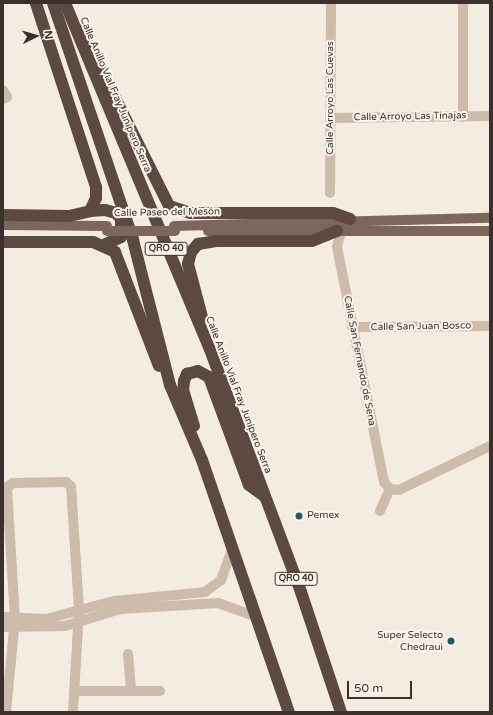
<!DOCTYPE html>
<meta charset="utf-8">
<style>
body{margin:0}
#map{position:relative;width:493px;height:715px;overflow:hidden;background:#f4ebe1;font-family:"Varela Round",sans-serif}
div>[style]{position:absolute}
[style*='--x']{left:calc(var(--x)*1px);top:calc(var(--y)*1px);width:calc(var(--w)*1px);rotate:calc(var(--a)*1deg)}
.minor>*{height:10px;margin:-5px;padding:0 5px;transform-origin:5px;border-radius:5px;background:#cdbbac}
.major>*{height:10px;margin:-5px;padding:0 5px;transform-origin:5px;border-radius:5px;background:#7d675c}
.highway>*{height:12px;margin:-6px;padding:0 6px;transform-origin:6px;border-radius:6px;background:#5c4a42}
.major-bridge>*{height:10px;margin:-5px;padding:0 5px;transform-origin:5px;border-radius:5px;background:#7d675c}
.dots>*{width:11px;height:11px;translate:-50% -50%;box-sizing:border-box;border:2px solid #fbf5ee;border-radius:50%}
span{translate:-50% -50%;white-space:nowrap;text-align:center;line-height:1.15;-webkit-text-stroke:4px #fbf5ee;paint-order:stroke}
.shield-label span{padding:1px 3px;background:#fbf5ee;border:1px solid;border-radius:3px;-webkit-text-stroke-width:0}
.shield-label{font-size:9px;color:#3b302b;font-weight:700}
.street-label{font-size:10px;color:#3b302b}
.poi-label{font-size:10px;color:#3b302b}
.left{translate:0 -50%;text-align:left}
.right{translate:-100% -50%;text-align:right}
.frame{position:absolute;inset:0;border:4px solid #3b302b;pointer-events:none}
.north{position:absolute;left:16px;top:16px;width:40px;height:40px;-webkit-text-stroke:3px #fbf5ee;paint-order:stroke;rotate:85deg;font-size:11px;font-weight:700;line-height:16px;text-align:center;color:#3b302b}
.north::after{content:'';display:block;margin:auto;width:14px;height:18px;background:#3b302b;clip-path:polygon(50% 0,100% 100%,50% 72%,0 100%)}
.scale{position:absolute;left:347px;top:681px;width:65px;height:18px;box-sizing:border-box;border:2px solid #3b302b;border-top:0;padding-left:5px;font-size:12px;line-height:14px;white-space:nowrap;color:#3b302b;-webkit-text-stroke:3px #fbf5ee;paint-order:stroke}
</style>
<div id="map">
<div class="minor">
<div style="--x:463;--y:3;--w:114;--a:90"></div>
<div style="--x:3;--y:90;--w:8;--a:60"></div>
<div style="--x:7;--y:97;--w:4;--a:153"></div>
<div style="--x:331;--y:118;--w:159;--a:-0.7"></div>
<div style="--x:330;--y:193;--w:190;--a:-89.7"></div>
<div style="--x:341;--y:231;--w:16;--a:104"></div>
<div style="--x:337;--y:247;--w:240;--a:78.7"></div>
<div style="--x:384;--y:482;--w:9;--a:49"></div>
<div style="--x:352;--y:327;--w:138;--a:-0.4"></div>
<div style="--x:390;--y:489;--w:9;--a:6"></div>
<div style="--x:399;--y:490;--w:101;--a:-25.8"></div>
<div style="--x:380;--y:511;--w:24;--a:-66"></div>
<div style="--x:3;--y:617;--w:43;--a:2.7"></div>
<div style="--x:46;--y:619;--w:70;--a:-14.8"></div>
<div style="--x:114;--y:601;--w:91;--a:-5.6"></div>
<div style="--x:205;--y:592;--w:20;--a:-37"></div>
<div style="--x:221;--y:580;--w:33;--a:-70"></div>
<div style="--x:3;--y:627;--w:62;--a:-0.9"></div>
<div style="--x:65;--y:626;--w:58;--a:-17.2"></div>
<div style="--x:120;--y:609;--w:98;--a:-3.5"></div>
<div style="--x:218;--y:603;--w:41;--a:19.7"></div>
<div style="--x:128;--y:654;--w:37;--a:85"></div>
<div style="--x:75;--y:691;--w:85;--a:0"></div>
<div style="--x:6;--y:712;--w:93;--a:-84.5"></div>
<div style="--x:15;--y:619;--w:132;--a:-93.5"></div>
<div style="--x:7;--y:487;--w:7;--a:-34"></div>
<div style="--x:13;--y:483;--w:53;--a:-1.1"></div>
<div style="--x:66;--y:482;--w:6;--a:39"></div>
<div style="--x:71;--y:486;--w:124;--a:86.3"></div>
<div style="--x:79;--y:610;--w:102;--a:93.4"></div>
</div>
<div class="major">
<div style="--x:3;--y:225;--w:104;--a:0.6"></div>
<div style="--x:174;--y:226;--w:316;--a:-1.5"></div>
<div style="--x:208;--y:231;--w:282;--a:0"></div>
</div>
<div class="highway">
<div style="--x:53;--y:3;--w:250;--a:71.3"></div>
<div style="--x:133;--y:240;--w:150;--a:75.7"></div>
<div style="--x:170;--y:385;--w:82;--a:66.9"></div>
<div style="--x:202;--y:460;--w:267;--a:71"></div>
<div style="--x:65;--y:3;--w:381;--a:67.3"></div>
<div style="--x:212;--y:355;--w:253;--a:69.4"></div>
<div style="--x:301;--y:592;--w:126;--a:71.6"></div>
<div style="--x:81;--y:30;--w:197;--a:63.4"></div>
<div style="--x:169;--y:206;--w:22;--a:18"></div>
<div style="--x:190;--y:213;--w:143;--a:0"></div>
<div style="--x:333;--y:213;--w:18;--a:19"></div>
<div style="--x:90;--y:211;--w:15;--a:-4"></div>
<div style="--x:105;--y:210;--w:11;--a:15"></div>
<div style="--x:116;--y:213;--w:8;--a:50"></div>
<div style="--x:121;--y:219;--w:18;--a:90"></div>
<div style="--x:121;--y:237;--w:19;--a:155"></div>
<div style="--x:3;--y:215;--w:66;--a:0.9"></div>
<div style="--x:69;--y:216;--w:22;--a:-13"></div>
<div style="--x:90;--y:211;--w:14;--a:-65"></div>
<div style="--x:96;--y:198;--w:11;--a:-90"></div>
<div style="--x:96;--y:187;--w:194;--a:-108.1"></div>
<div style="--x:3;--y:242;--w:90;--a:0"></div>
<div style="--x:93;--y:242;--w:24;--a:24"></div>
<div style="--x:115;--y:252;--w:122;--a:68.9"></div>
<div style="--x:202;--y:317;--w:55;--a:-104.8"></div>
<div style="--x:188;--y:264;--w:12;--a:-76"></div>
<div style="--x:191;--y:252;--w:11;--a:-49"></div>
<div style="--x:198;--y:244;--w:18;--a:-9"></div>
<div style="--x:216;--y:241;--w:96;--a:0"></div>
<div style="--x:312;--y:241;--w:27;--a:-22"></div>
<div style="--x:194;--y:426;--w:37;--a:-107"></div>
<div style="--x:183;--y:391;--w:10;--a:-84"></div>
<div style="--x:184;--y:381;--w:8;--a:-67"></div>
<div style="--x:187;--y:374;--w:11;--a:-15"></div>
<div style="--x:198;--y:371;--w:13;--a:29"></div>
<div style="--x:209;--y:377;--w:115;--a:69.7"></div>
<div style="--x:249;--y:485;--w:19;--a:36"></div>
</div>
<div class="major-bridge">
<div style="--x:107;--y:231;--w:68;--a:0"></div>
</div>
<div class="dots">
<div style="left:299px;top:516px;background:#1f5a5e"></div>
<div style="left:451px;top:641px;background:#1f5a5e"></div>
</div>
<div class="shield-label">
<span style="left:166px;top:249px">QRO 40</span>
<span style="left:296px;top:579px">QRO 40</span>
</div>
<div class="street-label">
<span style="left:115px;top:95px;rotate:67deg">Calle Anillo Vial Fray Junípero Serra</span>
<span style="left:331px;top:98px;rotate:-90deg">Calle Arroyo Las Cuevas</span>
<span style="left:410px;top:117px;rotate:-1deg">Calle Arroyo Las Tinajas</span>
<span style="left:167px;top:213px;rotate:-1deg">Calle Paseo del Mesón</span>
<span style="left:421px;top:327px;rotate:-1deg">Calle San Juan Bosco</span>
<span style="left:359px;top:361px;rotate:79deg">Calle San Fernando de Sena</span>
<span style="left:238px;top:395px;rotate:69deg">Calle Anillo Vial Fray Junípero Serra</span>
</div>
<div class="poi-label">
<span class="left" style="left:307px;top:516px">Pemex</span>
<span class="right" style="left:443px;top:641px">Super Selecto<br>Chedraui</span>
</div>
<div class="frame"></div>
<div class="north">N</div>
<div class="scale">50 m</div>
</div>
